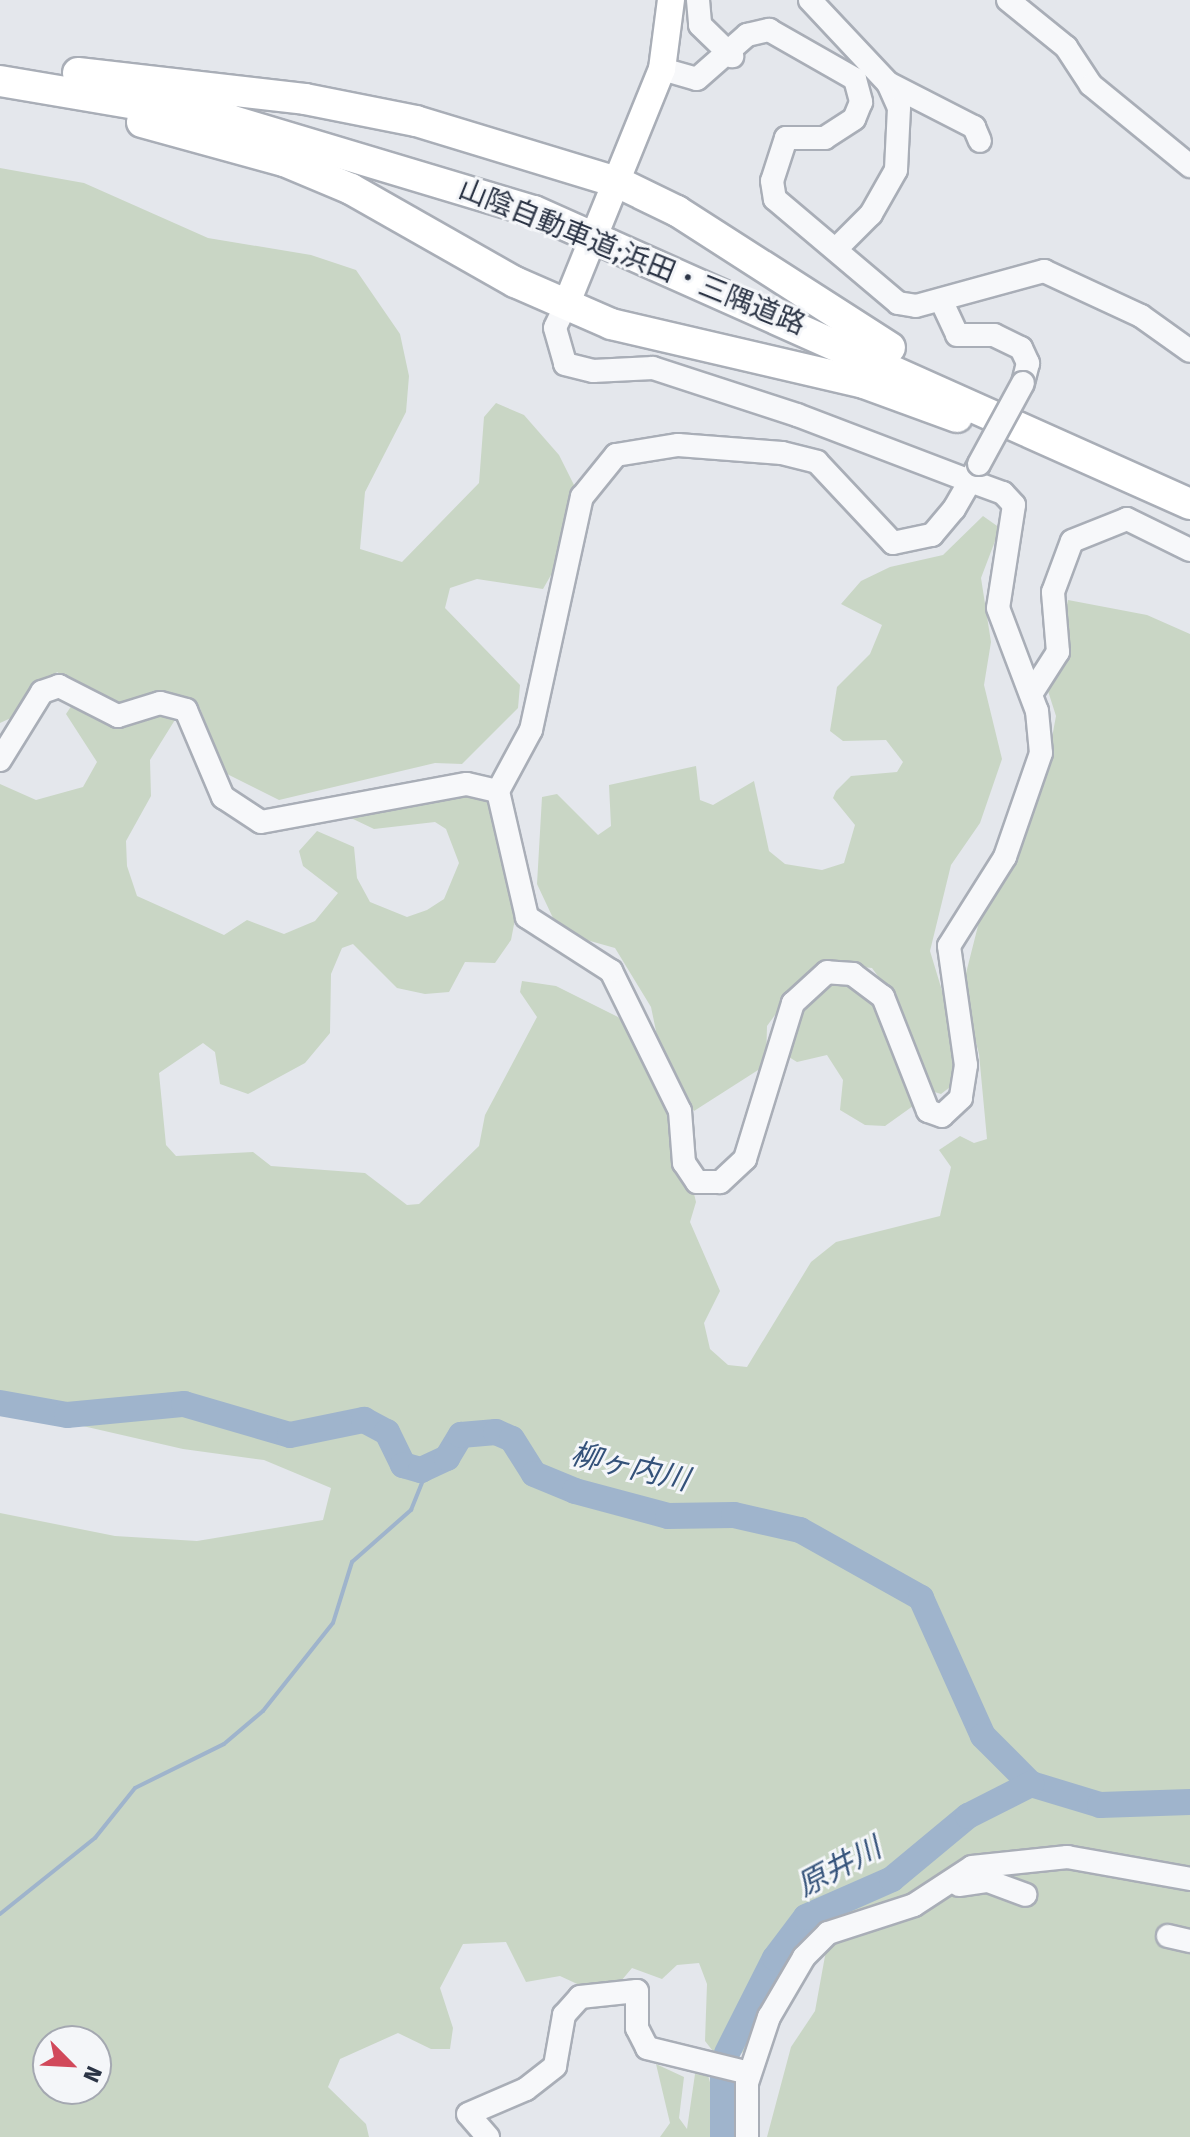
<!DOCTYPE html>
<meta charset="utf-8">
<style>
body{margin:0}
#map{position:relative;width:1190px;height:2137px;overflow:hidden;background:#e4e7ec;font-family:"Fira Sans","Noto Sans JP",sans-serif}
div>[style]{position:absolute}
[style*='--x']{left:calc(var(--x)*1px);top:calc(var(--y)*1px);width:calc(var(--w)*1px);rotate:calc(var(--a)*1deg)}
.green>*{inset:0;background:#c9d6c5}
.stream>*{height:4px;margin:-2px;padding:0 2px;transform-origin:2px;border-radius:2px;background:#9fb4cc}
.river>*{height:26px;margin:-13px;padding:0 13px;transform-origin:13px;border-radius:13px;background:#9fb4cc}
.roads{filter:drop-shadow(2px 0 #a9aeb7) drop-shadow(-2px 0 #a9aeb7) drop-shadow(0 2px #a9aeb7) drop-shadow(0 -2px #a9aeb7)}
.minor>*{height:22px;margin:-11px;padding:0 11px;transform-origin:11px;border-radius:11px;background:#f7f8fa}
.major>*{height:26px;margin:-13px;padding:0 13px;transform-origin:13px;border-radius:13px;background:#fff}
.highway>*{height:30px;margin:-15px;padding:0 15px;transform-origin:15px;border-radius:15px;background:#fff}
.bridges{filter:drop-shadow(2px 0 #a9aeb7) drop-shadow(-2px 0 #a9aeb7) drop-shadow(0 2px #a9aeb7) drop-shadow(0 -2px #a9aeb7)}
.minor-bridge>*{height:22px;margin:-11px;padding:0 11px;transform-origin:11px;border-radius:11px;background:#f7f8fa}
span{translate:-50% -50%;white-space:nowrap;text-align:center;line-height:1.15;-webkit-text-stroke:6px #f4f6f9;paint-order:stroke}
.street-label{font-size:28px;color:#2b3445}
.water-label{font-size:30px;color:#34527a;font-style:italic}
.north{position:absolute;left:32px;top:2025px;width:80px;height:80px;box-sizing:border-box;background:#f4f6f9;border:2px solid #a4a8b1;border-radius:50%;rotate:114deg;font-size:22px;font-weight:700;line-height:32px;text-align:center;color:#2b3445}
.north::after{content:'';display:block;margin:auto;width:28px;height:36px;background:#d1495b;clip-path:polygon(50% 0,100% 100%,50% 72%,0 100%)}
</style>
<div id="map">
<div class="green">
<div style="clip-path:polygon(0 168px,84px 183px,208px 238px,311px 255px,356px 270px,400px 334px,409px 376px,406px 412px,365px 492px,360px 549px,402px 562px,479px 483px,484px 417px,496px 403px,524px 415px,559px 455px,575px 487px,559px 561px,543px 589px,477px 579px,450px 588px,445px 608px,520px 685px,518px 708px,462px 764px,435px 763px,279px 800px,225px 773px,200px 708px,173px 695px,124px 714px,57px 672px,26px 711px,0 723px)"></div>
<div style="clip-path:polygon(983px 516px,1000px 528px,981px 578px,991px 642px,984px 685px,1002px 759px,980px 823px,951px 865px,930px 951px,950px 1017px,954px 1084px,941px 1094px,925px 1089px,891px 994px,872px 968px,825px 963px,802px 978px,767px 1026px,766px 1065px,694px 1111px,662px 1060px,651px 1007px,615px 948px,583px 939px,553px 918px,537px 884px,542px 797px,557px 794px,598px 835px,611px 826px,609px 785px,696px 766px,700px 800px,713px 805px,754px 781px,769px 851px,785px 864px,822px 870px,844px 863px,855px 825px,833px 798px,836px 791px,851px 776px,897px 772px,903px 762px,886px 740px,843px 741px,830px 731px,837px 687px,870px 654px,882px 625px,841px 604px,861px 581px,890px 567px,943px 555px)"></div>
<div style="clip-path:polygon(evenodd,1068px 600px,1147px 615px,1190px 634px,1190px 2137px,767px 2137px,791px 2047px,815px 2011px,831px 1923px,807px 1938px,789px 1963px,751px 2046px,738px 2056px,716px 2055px,705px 2041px,707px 1984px,699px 1963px,677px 1965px,662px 1979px,632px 1968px,621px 1981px,588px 1989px,560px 1976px,526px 1982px,506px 1942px,463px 1944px,440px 1988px,453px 2028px,450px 2049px,431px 2049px,398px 2033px,340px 2059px,328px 2087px,366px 2124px,369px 2137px,0 2137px,0 1513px,115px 1536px,197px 1541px,323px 1520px,331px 1488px,264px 1460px,183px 1449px,0 1407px,0 784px,36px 800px,83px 787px,97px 762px,66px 714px,74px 702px,131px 725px,147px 714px,178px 715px,150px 760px,151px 796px,126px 841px,127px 866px,137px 896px,224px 935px,247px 920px,284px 934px,315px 921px,338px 893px,303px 866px,299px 851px,317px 831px,354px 847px,357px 878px,370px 902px,407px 917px,427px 910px,444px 899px,459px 863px,446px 829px,435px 822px,374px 829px,351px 818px,450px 792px,485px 797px,499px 811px,517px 909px,511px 940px,495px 963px,465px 962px,449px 992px,425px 994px,397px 988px,353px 944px,342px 948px,331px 974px,330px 1033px,305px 1063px,248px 1094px,220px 1084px,215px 1052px,203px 1043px,159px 1073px,166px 1145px,176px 1156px,253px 1152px,271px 1166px,365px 1173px,407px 1205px,419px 1204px,479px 1146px,485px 1115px,537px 1017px,520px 992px,522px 981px,556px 986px,618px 1017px,640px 1038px,674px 1111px,696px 1202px,690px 1222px,720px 1291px,704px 1323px,710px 1349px,728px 1365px,747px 1367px,811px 1262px,836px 1242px,940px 1216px,951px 1167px,939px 1150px,960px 1136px,974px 1143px,987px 1139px,979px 1054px,962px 989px,981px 914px,1048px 759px,1056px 716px,1048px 691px,1068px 600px,48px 2041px,96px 2041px,96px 2089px,48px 2089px,48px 2041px)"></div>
<div style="clip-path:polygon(837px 976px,871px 991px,912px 1097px,913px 1106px,885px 1126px,865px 1125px,840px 1110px,843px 1080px,827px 1055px,797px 1062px,784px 1054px,793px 1015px)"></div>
<div style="clip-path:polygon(656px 2064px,684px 2077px,679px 2118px,687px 2129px,695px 2074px,708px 2075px,716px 2104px,738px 2088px,742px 2137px,660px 2137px,670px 2123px)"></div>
</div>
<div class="stream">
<div style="--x:0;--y:1914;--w:122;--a:-38.7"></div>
<div style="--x:95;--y:1838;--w:64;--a:-51.3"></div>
<div style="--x:135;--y:1788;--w:99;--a:-26.3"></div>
<div style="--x:224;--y:1744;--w:51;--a:-40.2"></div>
<div style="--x:263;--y:1711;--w:112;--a:-51.5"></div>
<div style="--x:333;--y:1623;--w:64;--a:-72.7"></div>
<div style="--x:352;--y:1562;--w:79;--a:-41.4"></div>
<div style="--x:411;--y:1510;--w:45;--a:-68"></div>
</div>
<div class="river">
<div style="--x:0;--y:1403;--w:68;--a:10.2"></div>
<div style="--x:67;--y:1415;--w:118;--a:-5.4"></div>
<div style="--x:184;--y:1404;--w:110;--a:16.3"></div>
<div style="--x:290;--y:1435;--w:76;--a:-11.5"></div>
<div style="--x:364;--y:1420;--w:26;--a:28"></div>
<div style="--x:387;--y:1432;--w:37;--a:64"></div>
<div style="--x:403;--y:1465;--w:19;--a:16"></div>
<div style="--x:421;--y:1470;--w:29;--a:-25"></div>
<div style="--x:447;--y:1458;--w:27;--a:-59"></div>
<div style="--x:461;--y:1435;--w:35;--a:-5"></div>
<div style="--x:496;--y:1432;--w:17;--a:24"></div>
<div style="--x:512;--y:1439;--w:41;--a:57.8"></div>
<div style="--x:534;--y:1474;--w:44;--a:22.5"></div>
<div style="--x:575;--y:1491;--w:96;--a:15"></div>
<div style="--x:668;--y:1516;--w:66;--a:-0.9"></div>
<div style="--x:734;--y:1515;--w:68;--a:12.8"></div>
<div style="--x:800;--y:1530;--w:139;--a:29.3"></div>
<div style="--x:921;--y:1598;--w:151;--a:65.8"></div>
<div style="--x:983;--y:1736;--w:68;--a:45"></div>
<div style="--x:1031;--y:1784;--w:72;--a:16.9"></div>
<div style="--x:1100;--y:1805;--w:90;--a:-1.9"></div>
<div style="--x:727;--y:2053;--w:106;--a:-63.2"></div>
<div style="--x:775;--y:1958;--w:51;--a:-52.9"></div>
<div style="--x:806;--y:1917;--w:94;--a:-23.8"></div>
<div style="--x:892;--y:1879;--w:99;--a:-39.7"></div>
<div style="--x:968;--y:1816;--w:71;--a:-26.9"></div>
<div style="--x:723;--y:2137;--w:62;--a:-90"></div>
</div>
<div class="roads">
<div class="minor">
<div style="--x:698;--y:0;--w:25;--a:85"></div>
<div style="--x:700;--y:25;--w:45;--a:44.1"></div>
<div style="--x:810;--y:0;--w:114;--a:46.8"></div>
<div style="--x:888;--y:83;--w:27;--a:66"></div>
<div style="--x:899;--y:108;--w:62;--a:92.8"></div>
<div style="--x:896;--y:170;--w:51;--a:119.6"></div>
<div style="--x:871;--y:214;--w:47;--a:135"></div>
<div style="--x:1008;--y:0;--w:75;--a:39"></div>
<div style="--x:1066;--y:47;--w:45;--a:56.7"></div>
<div style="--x:1091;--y:85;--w:128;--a:39.3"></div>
<div style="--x:662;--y:69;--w:36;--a:16"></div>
<div style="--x:697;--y:79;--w:67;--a:-41.3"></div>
<div style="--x:747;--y:35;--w:23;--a:-13"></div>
<div style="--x:769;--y:30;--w:99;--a:29.7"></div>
<div style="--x:855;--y:79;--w:24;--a:75"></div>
<div style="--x:861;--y:102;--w:18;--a:112"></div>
<div style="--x:854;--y:119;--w:35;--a:147"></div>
<div style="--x:825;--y:138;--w:39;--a:180"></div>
<div style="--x:786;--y:138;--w:45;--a:108"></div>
<div style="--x:772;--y:181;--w:18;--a:81"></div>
<div style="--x:775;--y:199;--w:161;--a:40.2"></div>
<div style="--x:898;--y:303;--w:18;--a:9"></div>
<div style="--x:916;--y:306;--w:133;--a:-15.3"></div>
<div style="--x:1044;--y:271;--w:107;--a:24.9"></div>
<div style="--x:1141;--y:316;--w:60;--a:35.5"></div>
<div style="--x:888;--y:83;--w:97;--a:27.1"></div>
<div style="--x:974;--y:127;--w:15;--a:67"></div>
<div style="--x:941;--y:300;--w:38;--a:65"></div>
<div style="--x:957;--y:335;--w:37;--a:0"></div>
<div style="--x:994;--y:335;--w:30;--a:26"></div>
<div style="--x:1021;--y:348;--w:17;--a:65"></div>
<div style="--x:1028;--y:363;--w:21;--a:104"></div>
<div style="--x:566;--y:305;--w:25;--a:116"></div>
<div style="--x:555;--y:328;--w:37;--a:74"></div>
<div style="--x:565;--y:364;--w:29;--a:14"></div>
<div style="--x:593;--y:371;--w:60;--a:-2.9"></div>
<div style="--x:653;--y:368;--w:151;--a:18.1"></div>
<div style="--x:797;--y:415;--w:185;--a:20.9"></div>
<div style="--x:970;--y:481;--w:35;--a:20"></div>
<div style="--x:1003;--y:493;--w:16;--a:47"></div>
<div style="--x:1014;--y:505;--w:104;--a:98.8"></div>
<div style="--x:998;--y:608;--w:110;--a:69.3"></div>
<div style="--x:1037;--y:711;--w:42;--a:84.6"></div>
<div style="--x:1041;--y:753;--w:110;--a:109.1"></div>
<div style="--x:1005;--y:857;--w:105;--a:122.2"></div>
<div style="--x:949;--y:946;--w:120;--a:81.9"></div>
<div style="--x:966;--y:1065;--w:33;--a:99"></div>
<div style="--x:961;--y:1098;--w:26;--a:137"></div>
<div style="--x:942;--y:1116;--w:15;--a:-160"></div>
<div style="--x:928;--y:1111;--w:123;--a:-111.5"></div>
<div style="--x:883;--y:997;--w:38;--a:-143"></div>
<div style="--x:853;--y:974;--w:26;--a:-176"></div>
<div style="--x:827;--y:972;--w:46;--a:137.6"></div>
<div style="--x:793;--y:1003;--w:163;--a:107.1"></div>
<div style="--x:745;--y:1159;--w:34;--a:137"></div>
<div style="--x:720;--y:1182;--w:23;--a:180"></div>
<div style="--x:697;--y:1182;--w:23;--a:-124"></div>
<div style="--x:684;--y:1163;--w:52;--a:-94.4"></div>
<div style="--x:680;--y:1111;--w:156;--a:-116.2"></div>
<div style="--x:611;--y:971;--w:100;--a:-147.3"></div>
<div style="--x:527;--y:917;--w:129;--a:-103"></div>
<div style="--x:498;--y:791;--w:69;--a:-61.6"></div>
<div style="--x:531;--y:730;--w:239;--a:-77.7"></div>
<div style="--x:582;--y:497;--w:54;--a:-51"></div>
<div style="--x:616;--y:455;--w:63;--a:-9.2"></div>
<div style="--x:678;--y:445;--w:104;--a:4.4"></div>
<div style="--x:782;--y:453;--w:36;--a:14"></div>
<div style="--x:817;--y:462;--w:111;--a:46.8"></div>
<div style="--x:893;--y:543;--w:40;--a:-12"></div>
<div style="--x:932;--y:535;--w:34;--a:-50"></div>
<div style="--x:954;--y:509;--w:32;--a:-60"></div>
<div style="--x:970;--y:481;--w:19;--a:-62"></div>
<div style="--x:1031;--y:694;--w:50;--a:-57.3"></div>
<div style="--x:1058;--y:652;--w:60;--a:-94.8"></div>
<div style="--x:1053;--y:592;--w:54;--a:-69.6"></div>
<div style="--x:1072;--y:541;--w:59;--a:-21.8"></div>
<div style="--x:1127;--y:519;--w:70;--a:26.2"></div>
<div style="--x:0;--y:760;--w:80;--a:-58.3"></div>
<div style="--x:42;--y:692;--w:18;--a:-19"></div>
<div style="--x:59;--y:686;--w:66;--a:27"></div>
<div style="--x:118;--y:716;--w:44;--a:-17.2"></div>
<div style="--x:160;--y:703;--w:27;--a:15"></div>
<div style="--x:186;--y:710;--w:95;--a:67"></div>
<div style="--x:223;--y:797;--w:45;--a:33.3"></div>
<div style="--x:261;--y:822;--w:209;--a:-10.5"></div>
<div style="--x:467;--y:784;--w:32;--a:13"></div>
<div style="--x:959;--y:1885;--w:29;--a:-8"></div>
<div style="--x:988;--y:1881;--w:40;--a:20.2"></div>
<div style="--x:1168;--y:1936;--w:23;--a:13"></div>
<div style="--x:488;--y:2137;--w:30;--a:-131"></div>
<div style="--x:468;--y:2114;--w:63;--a:-23.3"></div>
<div style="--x:526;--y:2089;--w:37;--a:-38"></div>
<div style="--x:555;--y:2066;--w:52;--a:-80"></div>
<div style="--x:564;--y:2015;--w:24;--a:-48"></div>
<div style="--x:580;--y:1997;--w:57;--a:-6"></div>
<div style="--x:637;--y:1991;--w:37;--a:90"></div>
<div style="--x:637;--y:2028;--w:22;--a:63"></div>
<div style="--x:647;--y:2048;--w:105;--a:13.8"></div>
<div style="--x:747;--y:2137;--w:54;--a:-90"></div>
<div style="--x:747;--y:2083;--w:70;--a:-71.6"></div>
<div style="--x:769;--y:2017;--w:69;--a:-59.7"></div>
<div style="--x:804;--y:1957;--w:34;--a:-45"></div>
<div style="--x:828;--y:1933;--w:90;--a:-18"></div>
<div style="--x:914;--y:1905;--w:69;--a:-33.2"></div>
<div style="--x:972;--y:1867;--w:96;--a:-6"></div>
<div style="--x:1067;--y:1857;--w:125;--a:10.1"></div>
</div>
<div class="major">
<div style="--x:599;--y:224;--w:167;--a:-67.9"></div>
<div style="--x:662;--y:69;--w:70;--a:-82.6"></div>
<div style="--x:566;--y:305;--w:61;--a:-68"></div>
</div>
<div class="highway">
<div style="--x:78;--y:73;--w:228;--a:6.5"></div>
<div style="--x:305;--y:99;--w:113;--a:11.2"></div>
<div style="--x:416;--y:121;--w:210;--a:16.9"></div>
<div style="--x:617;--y:182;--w:67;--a:25.8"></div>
<div style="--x:677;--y:211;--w:253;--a:32.7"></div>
<div style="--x:0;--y:81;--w:233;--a:9.6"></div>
<div style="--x:230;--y:120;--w:317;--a:16.7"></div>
<div style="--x:534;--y:211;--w:718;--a:24.07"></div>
<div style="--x:142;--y:122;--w:147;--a:15.4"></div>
<div style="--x:284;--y:161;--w:73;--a:22.7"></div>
<div style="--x:351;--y:189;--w:189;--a:29.6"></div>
<div style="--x:515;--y:282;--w:105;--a:23.6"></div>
<div style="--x:611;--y:324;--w:260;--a:13.1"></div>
<div style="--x:864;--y:383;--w:99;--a:20.1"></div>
</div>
</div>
<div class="bridges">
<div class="minor-bridge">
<div style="--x:979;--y:464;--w:92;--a:-61.5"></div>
</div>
</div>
<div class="street-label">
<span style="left:632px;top:257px;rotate:22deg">山陰自動車道;浜田・三隅道路</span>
</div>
<div class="water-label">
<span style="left:630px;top:1467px;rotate:13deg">柳ヶ内川</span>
<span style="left:839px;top:1867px;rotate:-28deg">原井川</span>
</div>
<div class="north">N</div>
</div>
